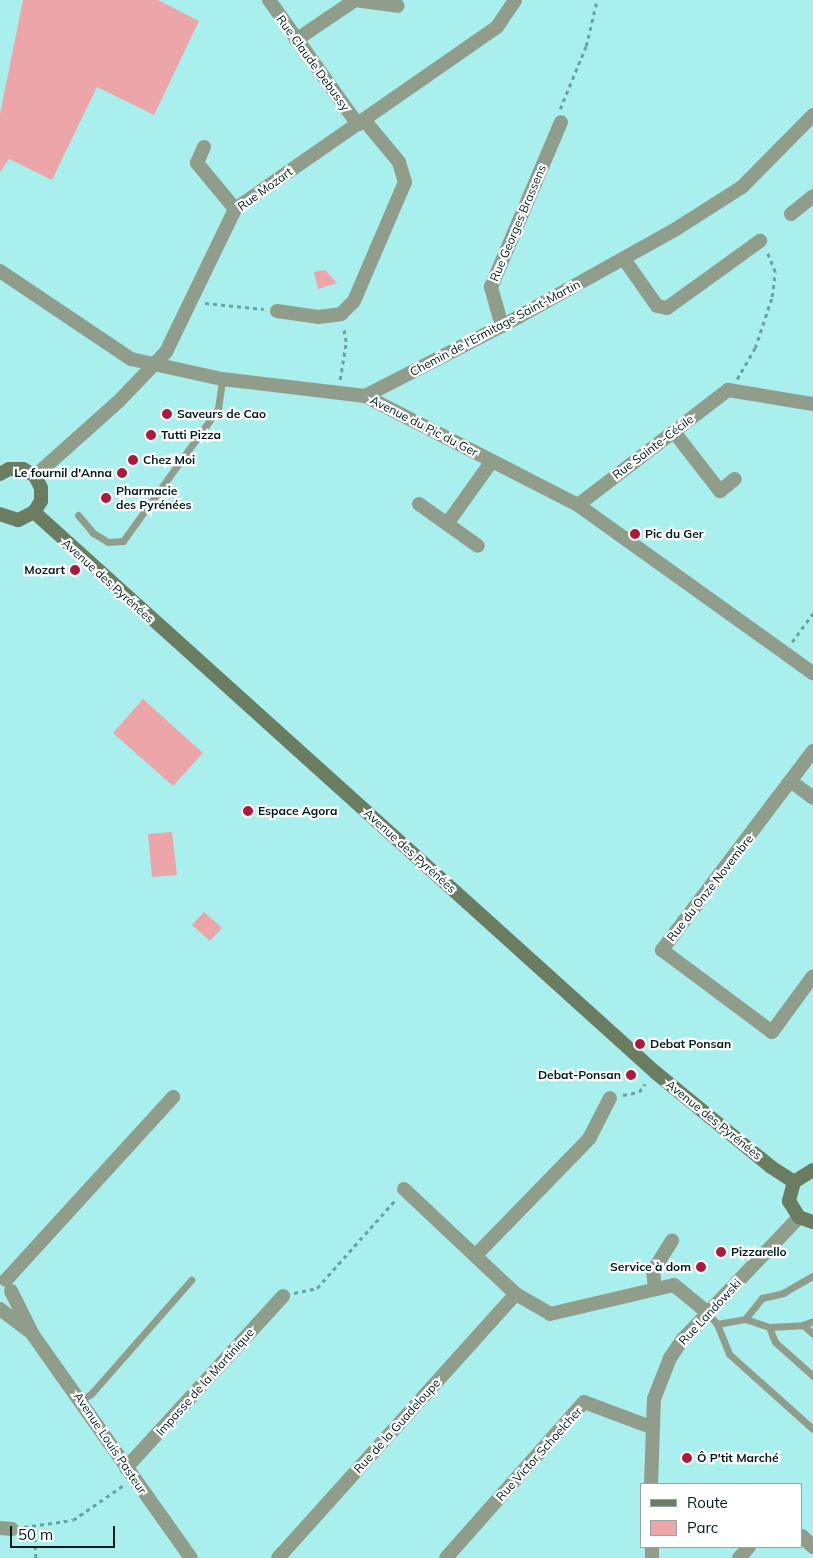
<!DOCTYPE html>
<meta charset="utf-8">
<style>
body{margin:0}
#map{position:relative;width:813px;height:1558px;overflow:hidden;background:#a8efee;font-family:Mulish,sans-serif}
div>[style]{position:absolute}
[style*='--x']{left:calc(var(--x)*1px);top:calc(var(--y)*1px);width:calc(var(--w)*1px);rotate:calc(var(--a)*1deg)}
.green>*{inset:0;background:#eca6aa}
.path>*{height:2.5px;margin-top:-1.25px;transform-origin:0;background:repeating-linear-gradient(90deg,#6ba2a1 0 4px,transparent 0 8px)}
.service>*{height:7px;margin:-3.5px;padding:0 3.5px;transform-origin:3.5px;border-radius:3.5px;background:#909d8a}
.minor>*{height:14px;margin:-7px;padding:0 7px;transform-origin:7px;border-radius:7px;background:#909d8a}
.secondary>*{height:14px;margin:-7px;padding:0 7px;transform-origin:7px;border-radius:7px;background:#6a7d61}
.dots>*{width:14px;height:14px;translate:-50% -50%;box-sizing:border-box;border:2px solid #fff;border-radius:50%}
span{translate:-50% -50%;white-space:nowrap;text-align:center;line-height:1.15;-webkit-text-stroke:4.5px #fff;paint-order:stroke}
.street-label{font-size:12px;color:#001c1c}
.poi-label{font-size:12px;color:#001c1c;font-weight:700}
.left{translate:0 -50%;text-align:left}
.right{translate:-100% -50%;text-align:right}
.legend{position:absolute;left:640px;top:1483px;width:162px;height:65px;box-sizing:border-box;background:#fff;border:1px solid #99a4a4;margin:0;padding:6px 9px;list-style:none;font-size:15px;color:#001c1c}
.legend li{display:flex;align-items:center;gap:10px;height:25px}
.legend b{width:25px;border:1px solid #99a4a4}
.scale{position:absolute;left:10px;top:1526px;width:105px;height:22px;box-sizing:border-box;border:2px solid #001c1c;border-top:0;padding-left:6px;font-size:15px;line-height:18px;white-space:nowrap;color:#001c1c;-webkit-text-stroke:4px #fff;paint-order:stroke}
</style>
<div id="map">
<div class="green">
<div style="clip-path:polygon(23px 0,158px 0,199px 21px,154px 115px,97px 87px,52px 180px,9px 159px,0 172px,0 114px)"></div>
<div style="clip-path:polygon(325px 270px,337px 283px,318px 289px,314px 272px)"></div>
<div style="clip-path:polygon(143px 699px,203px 753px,173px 786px,113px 733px)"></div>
<div style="clip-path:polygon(172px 832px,177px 875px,152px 877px,148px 834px)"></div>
<div style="clip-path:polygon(204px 912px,222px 928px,210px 941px,192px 925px)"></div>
</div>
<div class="path">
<div style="--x:560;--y:109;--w:68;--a:-67.6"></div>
<div style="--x:586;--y:46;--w:47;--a:-76.6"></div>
<div style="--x:205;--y:303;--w:59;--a:5.8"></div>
<div style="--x:737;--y:379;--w:36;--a:-60"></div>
<div style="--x:755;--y:348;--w:54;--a:-71.6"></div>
<div style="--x:772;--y:297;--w:25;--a:-83"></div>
<div style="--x:775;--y:272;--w:22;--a:-112"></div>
<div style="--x:340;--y:380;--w:38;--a:-81"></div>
<div style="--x:346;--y:342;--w:16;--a:-101"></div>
<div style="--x:792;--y:642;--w:36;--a:-54"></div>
<div style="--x:623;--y:1095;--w:16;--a:-11"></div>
<div style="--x:639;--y:1092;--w:10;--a:-53"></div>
<div style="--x:294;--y:1293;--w:24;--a:-12"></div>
<div style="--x:317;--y:1288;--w:119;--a:-48.4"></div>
<div style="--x:24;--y:1527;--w:49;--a:-8.1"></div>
<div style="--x:73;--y:1520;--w:62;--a:-34.5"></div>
<div style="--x:25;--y:1534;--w:11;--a:22"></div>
<div style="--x:35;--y:1538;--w:20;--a:87"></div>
</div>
<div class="service">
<div style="--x:78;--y:515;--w:23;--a:50"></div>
<div style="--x:93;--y:533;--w:17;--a:31"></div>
<div style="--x:108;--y:542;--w:15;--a:-4"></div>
<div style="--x:123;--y:541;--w:163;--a:-54.3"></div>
<div style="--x:218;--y:409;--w:30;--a:-82"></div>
<div style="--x:708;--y:1313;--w:14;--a:51"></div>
<div style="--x:717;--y:1324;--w:32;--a:68"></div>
<div style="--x:729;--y:1354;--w:113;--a:41.8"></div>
<div style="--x:745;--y:1319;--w:27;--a:-51"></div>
<div style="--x:762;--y:1298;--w:22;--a:-13"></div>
<div style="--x:783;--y:1293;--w:34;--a:-30"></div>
<div style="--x:717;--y:1324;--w:28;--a:-10"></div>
<div style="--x:745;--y:1319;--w:25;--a:18"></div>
<div style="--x:769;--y:1327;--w:34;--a:-3"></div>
<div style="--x:803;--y:1325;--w:11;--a:-22"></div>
<div style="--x:803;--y:1325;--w:13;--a:42"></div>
<div style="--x:769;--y:1327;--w:16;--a:68"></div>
<div style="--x:775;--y:1342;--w:51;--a:41.8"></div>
<div style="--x:81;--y:1400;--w:12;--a:-31"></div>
<div style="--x:91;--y:1394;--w:152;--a:-48.7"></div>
</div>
<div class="minor">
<div style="--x:269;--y:0;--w:153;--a:54.5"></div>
<div style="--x:296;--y:40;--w:71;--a:-34.1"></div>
<div style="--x:355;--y:0;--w:43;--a:7.9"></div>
<div style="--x:204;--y:147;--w:17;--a:114"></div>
<div style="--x:197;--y:163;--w:60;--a:50.4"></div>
<div style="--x:791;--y:214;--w:28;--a:-39"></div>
<div style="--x:624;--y:259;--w:57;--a:54.9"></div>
<div style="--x:657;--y:306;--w:10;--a:11"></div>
<div style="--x:667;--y:308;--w:115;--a:-35.8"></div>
<div style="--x:0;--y:271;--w:158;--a:33.9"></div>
<div style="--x:131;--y:359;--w:93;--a:12.4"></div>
<div style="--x:222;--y:379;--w:144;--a:6.8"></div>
<div style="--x:365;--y:396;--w:239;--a:27.1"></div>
<div style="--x:578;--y:505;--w:289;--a:35.6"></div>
<div style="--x:277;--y:311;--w:41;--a:8.3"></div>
<div style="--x:318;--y:317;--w:23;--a:-7"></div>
<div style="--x:341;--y:314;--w:18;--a:-45"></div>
<div style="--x:354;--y:301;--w:129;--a:-66.8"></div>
<div style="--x:405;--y:182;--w:21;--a:-107"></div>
<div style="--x:399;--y:162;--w:53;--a:-129.7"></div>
<div style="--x:502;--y:326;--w:41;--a:-105.8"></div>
<div style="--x:491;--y:287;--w:179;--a:-67"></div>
<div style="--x:365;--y:396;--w:154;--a:-27.1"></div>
<div style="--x:502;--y:326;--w:199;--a:-29.1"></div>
<div style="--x:676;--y:229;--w:78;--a:-32.5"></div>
<div style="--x:742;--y:187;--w:101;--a:-45.4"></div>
<div style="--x:674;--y:432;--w:75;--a:52.1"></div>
<div style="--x:720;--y:491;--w:19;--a:-39"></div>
<div style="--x:35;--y:476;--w:113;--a:-41.8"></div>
<div style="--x:119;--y:401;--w:68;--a:-46.2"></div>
<div style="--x:166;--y:352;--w:159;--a:-64.2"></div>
<div style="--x:235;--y:209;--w:319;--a:-34.8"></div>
<div style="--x:497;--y:27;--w:32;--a:-56"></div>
<div style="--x:419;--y:504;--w:72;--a:35.4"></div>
<div style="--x:578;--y:505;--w:189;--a:-37.5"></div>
<div style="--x:728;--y:390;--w:86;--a:9.4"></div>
<div style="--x:447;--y:524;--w:77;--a:-54.5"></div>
<div style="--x:813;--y:751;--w:250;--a:127.2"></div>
<div style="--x:662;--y:950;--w:137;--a:36.7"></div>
<div style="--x:772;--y:1032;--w:69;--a:-53.8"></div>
<div style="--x:792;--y:782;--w:26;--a:37"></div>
<div style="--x:404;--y:1189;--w:154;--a:43.2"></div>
<div style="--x:477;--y:1254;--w:161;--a:-45.8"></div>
<div style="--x:589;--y:1139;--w:46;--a:-62.9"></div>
<div style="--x:6;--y:1280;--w:248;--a:-47.6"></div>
<div style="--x:655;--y:1289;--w:18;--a:-96"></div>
<div style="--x:653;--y:1271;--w:36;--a:-58"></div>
<div style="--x:11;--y:1291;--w:49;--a:63.4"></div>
<div style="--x:33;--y:1335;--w:273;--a:54.7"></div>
<div style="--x:0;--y:1309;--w:36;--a:37"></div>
<div style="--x:126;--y:1468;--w:233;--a:-47.6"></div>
<div style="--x:651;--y:1484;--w:85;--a:-88"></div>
<div style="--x:654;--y:1399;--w:44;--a:-68.7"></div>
<div style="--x:670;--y:1358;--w:23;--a:-56"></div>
<div style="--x:683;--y:1339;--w:168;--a:-46.4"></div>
<div style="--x:0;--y:1528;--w:12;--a:5"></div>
<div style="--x:802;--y:1536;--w:16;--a:45"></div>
<div style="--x:652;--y:1547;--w:11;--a:90"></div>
<div style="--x:278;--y:1558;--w:355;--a:-48"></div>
<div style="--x:516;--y:1294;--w:39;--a:30"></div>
<div style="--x:550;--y:1314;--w:127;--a:-13.2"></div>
<div style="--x:674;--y:1285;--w:44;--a:39.5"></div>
<div style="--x:446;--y:1558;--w:208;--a:-48.5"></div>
<div style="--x:584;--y:1402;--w:72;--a:20.5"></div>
<div style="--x:739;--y:1558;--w:15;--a:-48"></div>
</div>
<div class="secondary">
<div style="--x:0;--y:474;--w:10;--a:-29"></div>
<div style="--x:9;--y:469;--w:14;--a:0"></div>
<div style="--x:23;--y:469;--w:14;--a:30"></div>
<div style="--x:35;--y:476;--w:13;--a:63"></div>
<div style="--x:41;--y:488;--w:13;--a:90"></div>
<div style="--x:41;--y:501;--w:13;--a:122"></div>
<div style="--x:34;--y:512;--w:18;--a:153"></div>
<div style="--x:18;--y:520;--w:19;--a:-162"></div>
<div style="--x:34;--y:512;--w:836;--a:42.04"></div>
<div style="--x:655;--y:1072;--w:150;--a:39.3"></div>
<div style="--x:771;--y:1167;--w:27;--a:33"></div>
<div style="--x:813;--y:1170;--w:22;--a:148"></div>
<div style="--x:794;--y:1182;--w:20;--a:105"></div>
<div style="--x:789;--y:1201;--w:19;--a:58"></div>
<div style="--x:799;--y:1217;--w:15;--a:20"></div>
</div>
<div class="dots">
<div style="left:167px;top:414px;background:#ad183b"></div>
<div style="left:151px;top:435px;background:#ad183b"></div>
<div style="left:133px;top:460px;background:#ad183b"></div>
<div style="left:122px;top:473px;background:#ad183b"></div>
<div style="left:106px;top:498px;background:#ad183b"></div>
<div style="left:635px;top:534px;background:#ad183b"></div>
<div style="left:75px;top:570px;background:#ad183b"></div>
<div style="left:248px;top:811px;background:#ad183b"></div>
<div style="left:640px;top:1044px;background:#ad183b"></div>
<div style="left:631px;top:1075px;background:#ad183b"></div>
<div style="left:721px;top:1252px;background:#ad183b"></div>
<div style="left:701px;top:1267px;background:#ad183b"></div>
<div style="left:687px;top:1458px;background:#ad183b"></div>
</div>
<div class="street-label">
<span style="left:313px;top:63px;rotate:54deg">Rue Claude Debussy</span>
<span style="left:265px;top:189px;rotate:-36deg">Rue Mozart</span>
<span style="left:518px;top:223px;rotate:-67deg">Rue Georges Brassens</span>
<span style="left:495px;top:328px;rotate:-28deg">Chemin de l'Ermitage Saint-Martin</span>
<span style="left:424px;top:426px;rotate:27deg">Avenue du Pic du Ger</span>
<span style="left:653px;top:447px;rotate:-37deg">Rue Sainte-Cécile</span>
<span style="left:108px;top:581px;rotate:42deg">Avenue des Pyrénées</span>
<span style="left:410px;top:851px;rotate:42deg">Avenue des Pyrénées</span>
<span style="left:710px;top:888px;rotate:-52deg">Rue du Onze Novembre</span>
<span style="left:714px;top:1120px;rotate:39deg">Avenue des Pyrénées</span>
<span style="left:710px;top:1312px;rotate:-47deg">Rue Landowski</span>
<span style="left:205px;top:1382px;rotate:-48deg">Impasse de la Martinique</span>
<span style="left:397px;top:1426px;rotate:-48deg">Rue de la Guadeloupe</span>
<span style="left:110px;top:1443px;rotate:56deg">Avenue Louis Pasteur</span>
<span style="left:539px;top:1454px;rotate:-48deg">Rue Victor Schoelcher</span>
</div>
<div class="poi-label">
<span class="left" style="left:177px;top:414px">Saveurs de Cao</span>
<span class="left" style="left:161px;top:435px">Tutti Pizza</span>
<span class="left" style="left:143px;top:460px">Chez Moi</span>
<span class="right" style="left:112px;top:473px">Le fournil d'Anna</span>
<span class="left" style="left:116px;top:498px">Pharmacie<br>des Pyrénées</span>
<span class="left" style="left:645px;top:534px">Pic du Ger</span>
<span class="right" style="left:65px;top:570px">Mozart</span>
<span class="left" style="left:258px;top:811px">Espace Agora</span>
<span class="left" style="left:650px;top:1044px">Debat Ponsan</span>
<span class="right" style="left:621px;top:1075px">Debat-Ponsan</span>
<span class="left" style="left:731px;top:1252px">Pizzarello</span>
<span class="right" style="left:691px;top:1267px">Service à dom</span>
<span class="left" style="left:697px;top:1458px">Ô P'tit Marché</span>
</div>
<ul class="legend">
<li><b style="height:6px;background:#6a7d61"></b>Route</li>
<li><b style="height:14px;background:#eca6aa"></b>Parc</li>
</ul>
<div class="scale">50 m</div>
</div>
